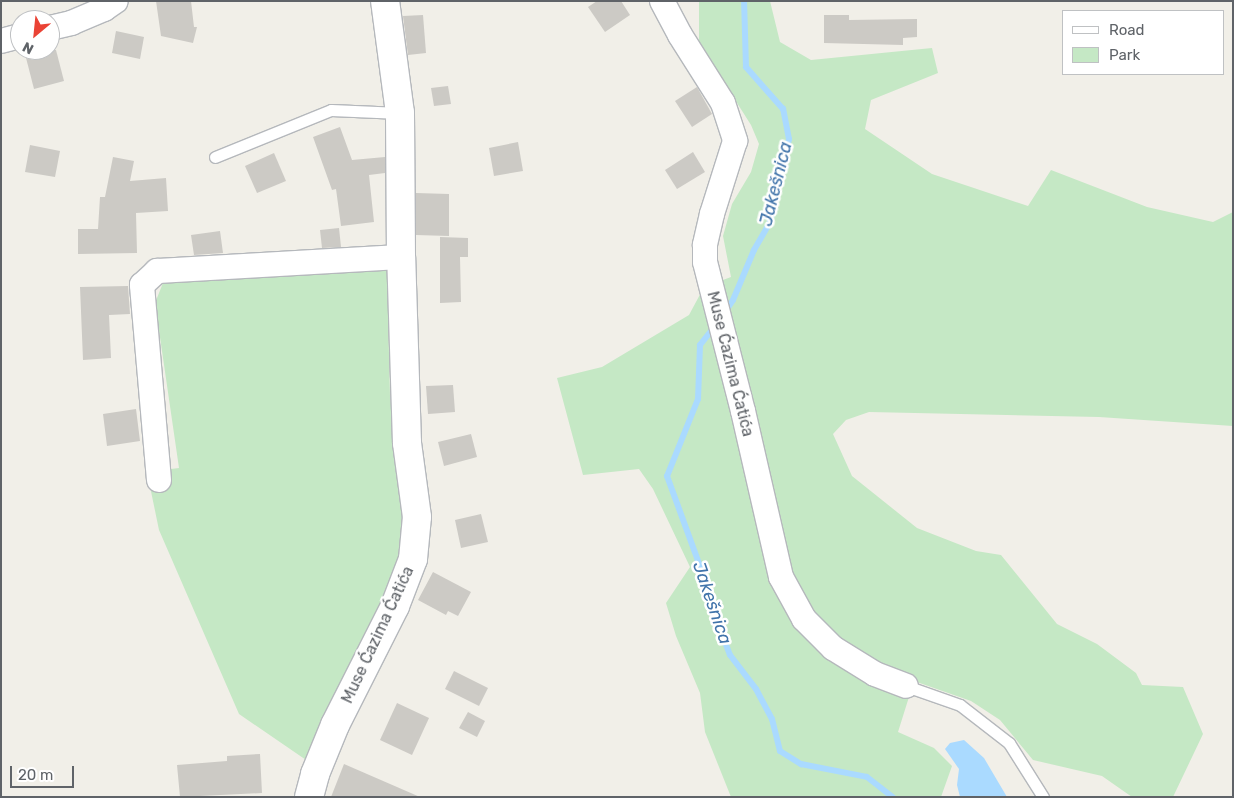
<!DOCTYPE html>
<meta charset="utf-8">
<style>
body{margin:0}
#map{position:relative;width:1234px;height:798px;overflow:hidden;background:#f1efe8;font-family:Rubik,sans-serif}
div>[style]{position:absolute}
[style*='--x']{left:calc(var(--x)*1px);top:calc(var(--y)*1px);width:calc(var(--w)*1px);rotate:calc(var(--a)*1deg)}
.green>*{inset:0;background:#c5e8c5}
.water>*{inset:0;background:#aadaff}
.stream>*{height:6px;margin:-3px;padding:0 3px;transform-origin:3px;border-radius:3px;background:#aadaff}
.building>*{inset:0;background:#cccac5}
.roads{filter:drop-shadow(1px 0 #b5b8bc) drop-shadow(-1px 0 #b5b8bc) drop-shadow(0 1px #b5b8bc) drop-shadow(0 -1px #b5b8bc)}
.lane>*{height:11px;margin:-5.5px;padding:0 5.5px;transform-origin:5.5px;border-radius:5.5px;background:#fff}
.street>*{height:24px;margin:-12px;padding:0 12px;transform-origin:12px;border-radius:12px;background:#fff}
.secondary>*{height:28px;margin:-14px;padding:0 14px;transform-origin:14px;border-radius:14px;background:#fff}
span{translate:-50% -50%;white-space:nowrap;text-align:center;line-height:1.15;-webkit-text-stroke:5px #fff;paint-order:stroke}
.street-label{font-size:16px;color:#5f6368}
.water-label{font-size:18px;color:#4174aa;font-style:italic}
.frame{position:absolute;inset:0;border:2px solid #5f6368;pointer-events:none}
.legend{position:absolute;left:1062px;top:10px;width:162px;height:65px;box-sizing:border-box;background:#fff;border:1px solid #bfc1c3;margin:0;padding:6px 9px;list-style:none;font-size:15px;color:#5f6368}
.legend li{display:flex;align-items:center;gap:10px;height:25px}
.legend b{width:25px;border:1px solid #bfc1c3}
.north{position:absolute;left:10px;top:10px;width:50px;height:50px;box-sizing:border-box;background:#fff;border:1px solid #bfc1c3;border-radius:50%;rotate:208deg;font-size:14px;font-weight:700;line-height:20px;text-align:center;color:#5f6368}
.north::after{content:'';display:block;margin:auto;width:18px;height:22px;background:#ea4335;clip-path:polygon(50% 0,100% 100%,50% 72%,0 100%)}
.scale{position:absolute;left:10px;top:766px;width:64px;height:22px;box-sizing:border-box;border:2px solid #5f6368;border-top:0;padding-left:6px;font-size:15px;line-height:18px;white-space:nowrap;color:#5f6368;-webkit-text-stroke:4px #fff;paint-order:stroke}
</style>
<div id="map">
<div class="green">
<div style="clip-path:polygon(699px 1px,770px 1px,780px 42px,811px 60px,932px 48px,938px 73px,871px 100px,865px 129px,932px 174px,1028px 206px,1051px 170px,1147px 207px,1213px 222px,1233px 212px,1233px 426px,1099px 417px,869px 412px,846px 420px,833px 434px,852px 476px,917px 528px,976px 551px,1001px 555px,1057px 624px,1097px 644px,1136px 673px,1142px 685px,1183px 687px,1203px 734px,1173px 797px,1132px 797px,1102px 776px,1033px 760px,1000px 720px,971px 701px,914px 681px,898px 732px,934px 748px,952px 766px,941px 797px,731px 797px,705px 732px,700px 693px,676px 636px,666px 603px,690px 567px,653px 489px,639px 469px,583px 475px,557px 378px,602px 367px,689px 315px,704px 287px,731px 277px,723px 236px,732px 204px,751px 172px,759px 144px,751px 125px,699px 43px)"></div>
<div style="clip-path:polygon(387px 267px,390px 396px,405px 529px,392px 594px,309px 762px,239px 714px,159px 530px,147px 472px,179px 468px,155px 303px,163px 283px)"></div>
</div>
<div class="water">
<div style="clip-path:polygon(964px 740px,984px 758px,1007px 797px,960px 797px,957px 785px,959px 769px,945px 749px,950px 743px)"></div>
</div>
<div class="stream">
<div style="--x:725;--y:312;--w:14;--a:-56"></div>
<div style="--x:733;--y:300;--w:54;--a:-67.2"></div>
<div style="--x:754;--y:250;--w:32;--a:-60"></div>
<div style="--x:770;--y:222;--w:85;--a:-77.1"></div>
<div style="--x:789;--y:139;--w:31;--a:-101"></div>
<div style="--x:783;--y:109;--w:56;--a:-131.4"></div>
<div style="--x:746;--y:67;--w:66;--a:-91.7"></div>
<div style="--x:711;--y:331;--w:18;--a:128"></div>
<div style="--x:700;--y:345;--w:54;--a:92.1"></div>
<div style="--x:698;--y:399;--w:83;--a:111.9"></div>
<div style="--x:667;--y:476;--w:128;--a:69.9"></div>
<div style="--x:711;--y:596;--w:18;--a:81"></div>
<div style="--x:714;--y:614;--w:44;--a:68.7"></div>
<div style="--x:730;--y:655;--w:43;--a:52.6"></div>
<div style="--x:756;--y:689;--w:34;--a:62"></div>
<div style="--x:772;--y:719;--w:33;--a:76"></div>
<div style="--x:780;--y:751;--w:25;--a:32"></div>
<div style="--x:801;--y:764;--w:67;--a:11.1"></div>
<div style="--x:867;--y:777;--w:33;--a:38"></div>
</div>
<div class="building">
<div style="clip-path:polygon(156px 1px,191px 1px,194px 27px,197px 27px,193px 43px,161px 36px)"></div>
<div style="clip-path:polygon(597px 1px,621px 1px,630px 15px,605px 32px,588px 7px)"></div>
<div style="clip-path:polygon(423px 15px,426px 53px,408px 55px,403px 16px)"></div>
<div style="clip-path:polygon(824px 15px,849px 15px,849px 20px,917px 19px,917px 37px,903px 38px,903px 45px,824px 43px)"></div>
<div style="clip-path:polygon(116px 31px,144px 37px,140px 59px,112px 53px)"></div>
<div style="clip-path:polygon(24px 50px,56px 50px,64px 81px,34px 89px)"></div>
<div style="clip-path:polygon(448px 86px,451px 104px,434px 106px,431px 88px)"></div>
<div style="clip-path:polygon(697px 87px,712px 114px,692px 127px,675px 101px)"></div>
<div style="clip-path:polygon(340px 127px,352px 160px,385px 157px,385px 173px,369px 175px,374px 222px,341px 226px,336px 189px,332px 190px,313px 137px)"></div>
<div style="clip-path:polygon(518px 142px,523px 171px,494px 176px,489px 148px)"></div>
<div style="clip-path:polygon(30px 145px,60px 151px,55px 177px,25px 172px)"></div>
<div style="clip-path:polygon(693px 152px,705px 172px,677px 189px,665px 170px)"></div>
<div style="clip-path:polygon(274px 153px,286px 181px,257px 193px,245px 166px)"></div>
<div style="clip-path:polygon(113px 157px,134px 161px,130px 181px,166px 178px,168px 211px,136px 213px,137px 253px,78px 254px,78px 229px,98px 229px,100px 197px,105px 197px)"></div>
<div style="clip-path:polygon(416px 193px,449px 194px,449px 236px,416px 235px)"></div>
<div style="clip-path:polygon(339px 228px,341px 247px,322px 248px,320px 230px)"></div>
<div style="clip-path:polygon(220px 231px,223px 253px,194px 255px,191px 235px)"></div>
<div style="clip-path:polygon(440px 237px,468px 238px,468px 257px,460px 257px,461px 302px,440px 303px)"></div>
<div style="clip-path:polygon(128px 286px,130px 314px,109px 315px,111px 358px,83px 360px,80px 287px)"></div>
<div style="clip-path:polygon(453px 385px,455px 412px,428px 414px,426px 386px)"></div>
<div style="clip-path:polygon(136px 409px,140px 441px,107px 446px,103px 414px)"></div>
<div style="clip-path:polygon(471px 434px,477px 457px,444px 466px,438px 442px)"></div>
<div style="clip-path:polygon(481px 514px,488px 542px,461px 548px,455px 520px)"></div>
<div style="clip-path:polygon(433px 572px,471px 592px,458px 616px,448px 611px,446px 615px,418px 600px)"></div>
<div style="clip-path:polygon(454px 671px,488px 688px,479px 706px,445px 689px)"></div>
<div style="clip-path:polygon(397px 703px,429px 718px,412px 755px,380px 740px)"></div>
<div style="clip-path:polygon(468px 712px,485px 721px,477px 737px,459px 728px)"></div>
<div style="clip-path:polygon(260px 754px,262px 793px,180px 797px,177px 765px,227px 761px,227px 756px)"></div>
<div style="clip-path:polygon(344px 764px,420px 797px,331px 797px)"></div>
</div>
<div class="roads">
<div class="lane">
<div style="--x:215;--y:157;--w:125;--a:-22.1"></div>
<div style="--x:331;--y:110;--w:69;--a:2.5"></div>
<div style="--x:906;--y:686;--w:57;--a:19.4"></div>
<div style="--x:960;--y:705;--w:62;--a:37.8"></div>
<div style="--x:1009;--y:743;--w:64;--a:57.8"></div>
</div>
<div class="street">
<div style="--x:662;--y:1;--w:38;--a:62"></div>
<div style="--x:680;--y:35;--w:80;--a:57.7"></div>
<div style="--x:723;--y:103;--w:40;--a:72"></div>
<div style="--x:735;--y:141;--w:77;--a:107.5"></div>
<div style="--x:712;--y:214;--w:32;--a:103"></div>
<div style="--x:705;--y:245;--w:17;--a:90"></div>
<div style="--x:705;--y:262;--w:154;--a:75.7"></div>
<div style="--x:743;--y:411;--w:170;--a:77.1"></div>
<div style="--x:781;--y:577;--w:48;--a:61.3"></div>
<div style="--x:804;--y:619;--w:41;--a:45"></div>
<div style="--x:833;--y:648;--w:49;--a:31.8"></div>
<div style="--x:875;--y:674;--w:33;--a:21"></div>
<div style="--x:50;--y:28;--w:22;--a:-13"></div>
<div style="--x:71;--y:23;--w:36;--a:-23"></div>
<div style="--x:104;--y:9;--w:14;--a:-34"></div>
<div style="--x:1;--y:41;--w:20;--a:-15"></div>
<div style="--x:159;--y:480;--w:196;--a:-95"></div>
<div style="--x:142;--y:285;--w:21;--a:-43"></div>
<div style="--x:157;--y:271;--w:244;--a:-3.3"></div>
</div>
<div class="secondary">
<div style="--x:309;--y:797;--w:24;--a:-75"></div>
<div style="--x:315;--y:774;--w:53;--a:-67.8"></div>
<div style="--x:335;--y:725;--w:133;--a:-63.2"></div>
<div style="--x:395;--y:606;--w:50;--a:-69"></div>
<div style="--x:413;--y:559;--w:42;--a:-84.6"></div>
<div style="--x:417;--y:517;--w:75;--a:-97.7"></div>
<div style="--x:407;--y:443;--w:186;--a:-91.8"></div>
<div style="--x:401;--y:257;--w:144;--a:-90.4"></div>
<div style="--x:400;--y:113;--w:113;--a:-97.6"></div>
</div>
</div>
<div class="street-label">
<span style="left:730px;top:364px;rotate:76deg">Muse Ćazima Ćatića</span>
<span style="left:378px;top:635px;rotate:-65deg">Muse Ćazima Ćatića</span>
</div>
<div class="water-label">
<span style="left:776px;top:184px;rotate:-76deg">Jakešnica</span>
<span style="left:712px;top:603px;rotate:71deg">Jakešnica</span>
</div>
<div class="frame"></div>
<ul class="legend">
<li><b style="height:6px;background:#fff"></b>Road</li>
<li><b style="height:14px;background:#c5e8c5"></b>Park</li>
</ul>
<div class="north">N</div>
<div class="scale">20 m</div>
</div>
